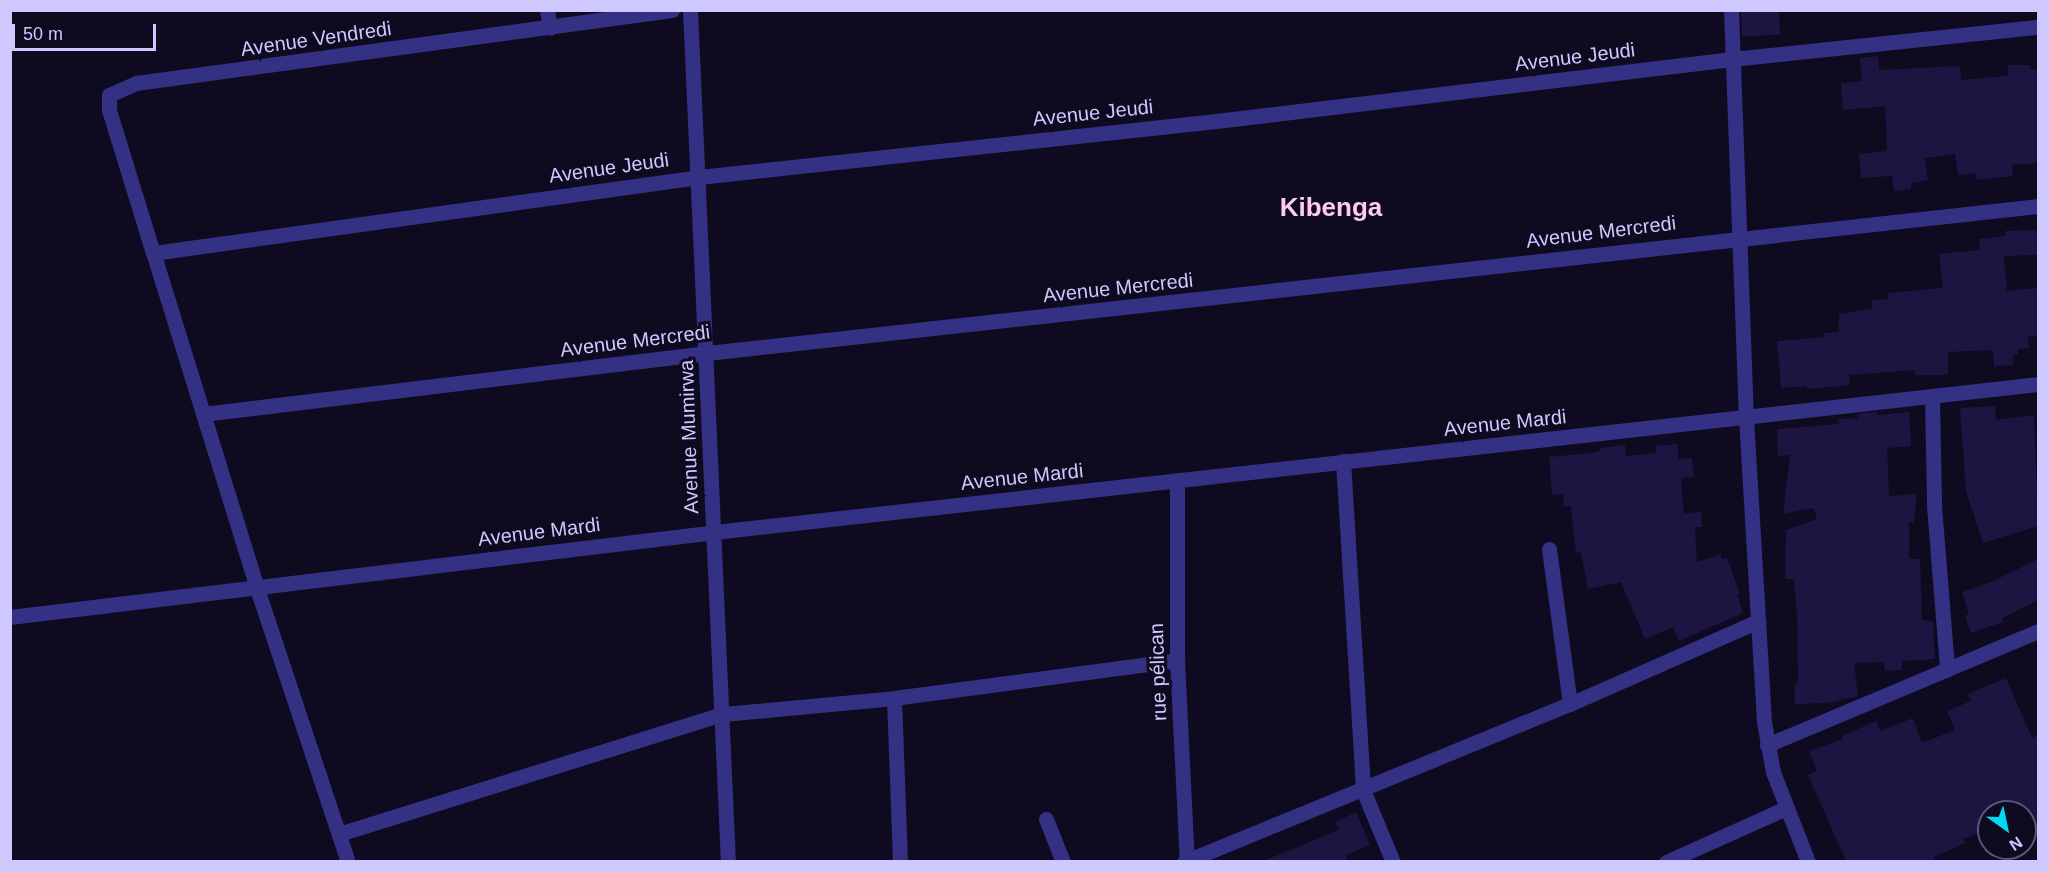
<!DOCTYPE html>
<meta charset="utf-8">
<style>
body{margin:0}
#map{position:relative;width:2049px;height:872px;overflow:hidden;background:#0e0a1f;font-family:Helvetica,sans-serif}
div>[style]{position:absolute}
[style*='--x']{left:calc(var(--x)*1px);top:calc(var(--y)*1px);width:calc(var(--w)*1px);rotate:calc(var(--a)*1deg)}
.building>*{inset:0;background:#1e1442}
.minor>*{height:15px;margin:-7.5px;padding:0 7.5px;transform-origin:7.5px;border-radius:7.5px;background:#343083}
span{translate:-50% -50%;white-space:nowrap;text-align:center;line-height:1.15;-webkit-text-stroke:6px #0e0a1f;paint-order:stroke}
.street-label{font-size:20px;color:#cec8ff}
.district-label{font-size:26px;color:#ffcaeb;font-weight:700}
.frame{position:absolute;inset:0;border:12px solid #cec8ff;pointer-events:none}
.north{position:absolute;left:1977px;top:800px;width:60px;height:60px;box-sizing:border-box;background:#0e0a1f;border:2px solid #5b5679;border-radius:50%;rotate:147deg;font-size:16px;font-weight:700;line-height:24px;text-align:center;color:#cec8ff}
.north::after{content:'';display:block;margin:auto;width:21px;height:27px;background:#00d9f3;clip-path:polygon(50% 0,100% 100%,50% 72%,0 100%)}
.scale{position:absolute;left:12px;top:24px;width:144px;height:27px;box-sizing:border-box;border:3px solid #cec8ff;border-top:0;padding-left:8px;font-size:18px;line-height:21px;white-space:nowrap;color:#cec8ff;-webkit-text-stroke:4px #0e0a1f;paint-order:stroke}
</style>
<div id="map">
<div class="building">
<div style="clip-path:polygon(1741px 10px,1779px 10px,1780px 35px,1742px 36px)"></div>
<div style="clip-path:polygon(1878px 56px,1879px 70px,1960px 66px,1961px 80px,2008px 76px,2008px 65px,2030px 65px,2030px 69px,2038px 70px,2038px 163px,2012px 165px,2013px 176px,1976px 180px,1976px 173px,1958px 175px,1955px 154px,1925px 158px,1928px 180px,1911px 183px,1911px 189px,1894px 191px,1892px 176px,1861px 178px,1859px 154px,1887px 151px,1885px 106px,1843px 110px,1841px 83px,1862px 81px,1860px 58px)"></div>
<div style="clip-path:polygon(2038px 230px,2038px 255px,2004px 256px,2007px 291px,2037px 288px,2038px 297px,2038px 336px,2028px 337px,2029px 348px,2018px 349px,2018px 354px,2013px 355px,2013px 365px,1994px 366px,1993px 350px,1948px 352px,1948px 375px,1915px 375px,1915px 370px,1849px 375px,1850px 385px,1807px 389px,1807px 386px,1781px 388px,1777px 341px,1825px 337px,1824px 333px,1839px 332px,1839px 314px,1872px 309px,1872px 300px,1889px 299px,1888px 293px,1943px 288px,1939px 254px,1980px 250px,1979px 239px,2006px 236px,2005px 231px)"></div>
<div style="clip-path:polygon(1995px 406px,1996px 420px,2034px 415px,2038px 526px,1983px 543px,1966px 491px,1960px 408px)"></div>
<div style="clip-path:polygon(1877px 412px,1877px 415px,1909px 412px,1911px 446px,1887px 448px,1889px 496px,1917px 494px,1914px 523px,1909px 522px,1909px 559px,1920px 559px,1922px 620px,1933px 621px,1935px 659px,1902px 661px,1902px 670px,1885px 671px,1884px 662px,1854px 663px,1858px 696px,1827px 703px,1795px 704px,1795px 683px,1798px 683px,1797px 615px,1794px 579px,1785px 579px,1786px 530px,1817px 519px,1814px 508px,1783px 514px,1790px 455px,1778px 456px,1777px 429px,1839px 424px,1838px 419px,1858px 418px,1857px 414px)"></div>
<div style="clip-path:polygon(1677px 444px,1679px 459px,1692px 458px,1694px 477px,1681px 478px,1684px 513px,1701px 512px,1702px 527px,1695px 527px,1697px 562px,1720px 554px,1722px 559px,1727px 558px,1740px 594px,1737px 595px,1743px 613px,1679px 641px,1673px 627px,1645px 639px,1621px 582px,1588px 589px,1581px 552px,1576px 553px,1571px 506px,1564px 507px,1563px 494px,1552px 495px,1549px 457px,1590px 453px,1600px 451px,1600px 448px,1625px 445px,1626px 456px,1656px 453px,1656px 446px)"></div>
<div style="clip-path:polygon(2038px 559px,2038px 600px,2002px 618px,2003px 622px,1971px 633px,1965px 616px,1969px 614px,1962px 592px,1991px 582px)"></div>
<div style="clip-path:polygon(2006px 678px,2032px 738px,2038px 735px,2038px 845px,2025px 812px,1989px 812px,1989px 829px,1963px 839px,1965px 843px,1934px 857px,1936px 861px,1846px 861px,1808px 775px,1817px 771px,1809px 751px,1843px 739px,1842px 736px,1876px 721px,1880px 731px,1913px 718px,1922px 743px,1955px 730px,1947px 711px,1971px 701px,1968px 694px)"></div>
<div style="clip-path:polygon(1356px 812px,1370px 845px,1346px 855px,1348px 861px,1263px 861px,1339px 830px,1335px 822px)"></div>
</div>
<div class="minor">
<div style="--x:547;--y:10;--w:18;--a:81"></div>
<div style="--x:690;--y:10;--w:853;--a:87.45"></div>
<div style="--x:1731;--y:10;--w:408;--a:87.9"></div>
<div style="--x:1746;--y:418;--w:305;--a:86.6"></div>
<div style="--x:1764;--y:722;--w:51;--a:79.8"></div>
<div style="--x:1773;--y:772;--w:97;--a:68.7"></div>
<div style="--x:153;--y:253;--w:551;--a:-7.92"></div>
<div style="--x:699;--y:177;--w:520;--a:-6.18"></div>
<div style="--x:1216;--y:121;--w:520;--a:-6.85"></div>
<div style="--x:1732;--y:59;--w:308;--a:-6"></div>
<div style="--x:1932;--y:397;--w:109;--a:88.9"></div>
<div style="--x:1934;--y:506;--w:164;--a:85.4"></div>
<div style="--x:203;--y:414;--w:508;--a:-6.9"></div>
<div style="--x:707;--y:353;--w:1339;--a:-6.3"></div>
<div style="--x:1343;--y:461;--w:330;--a:86.5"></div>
<div style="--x:1363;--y:790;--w:78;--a:67.4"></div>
<div style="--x:1177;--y:480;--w:180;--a:90"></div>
<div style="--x:1177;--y:660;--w:202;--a:87.2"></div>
<div style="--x:1549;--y:549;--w:156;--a:82.3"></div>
<div style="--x:10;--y:617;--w:710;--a:-6.87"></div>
<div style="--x:715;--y:532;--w:1331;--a:-6.38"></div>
<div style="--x:894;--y:698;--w:164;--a:87.9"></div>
<div style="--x:1767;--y:745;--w:294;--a:-22.8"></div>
<div style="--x:1046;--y:819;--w:46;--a:68.4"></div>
<div style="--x:339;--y:834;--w:402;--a:-17.4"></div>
<div style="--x:723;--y:714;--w:172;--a:-5.3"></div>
<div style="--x:894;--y:698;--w:286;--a:-7.6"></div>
<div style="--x:348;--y:862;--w:289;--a:-108.4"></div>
<div style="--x:257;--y:588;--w:351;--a:-107.2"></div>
<div style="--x:153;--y:253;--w:150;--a:-107.1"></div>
<div style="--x:109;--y:110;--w:15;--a:-90"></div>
<div style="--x:109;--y:95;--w:30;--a:-24"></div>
<div style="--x:136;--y:83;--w:541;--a:-7.76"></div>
<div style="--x:1184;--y:862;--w:417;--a:-22.3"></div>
<div style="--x:1570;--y:704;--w:206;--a:-23.8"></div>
<div style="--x:1666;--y:862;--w:132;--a:-24.2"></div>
</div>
<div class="street-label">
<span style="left:316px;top:39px;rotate:-8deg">Avenue Vendredi</span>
<span style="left:1575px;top:57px;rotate:-7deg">Avenue Jeudi</span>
<span style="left:1093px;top:113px;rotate:-6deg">Avenue Jeudi</span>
<span style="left:609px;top:168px;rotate:-8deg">Avenue Jeudi</span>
<span style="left:1601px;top:232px;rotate:-7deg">Avenue Mercredi</span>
<span style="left:1118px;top:288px;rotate:-6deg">Avenue Mercredi</span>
<span style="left:635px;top:341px;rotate:-7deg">Avenue Mercredi</span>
<span style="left:1505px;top:423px;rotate:-6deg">Avenue Mardi</span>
<span style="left:689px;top:437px;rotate:-92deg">Avenue Mumirwa</span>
<span style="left:1022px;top:477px;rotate:-6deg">Avenue Mardi</span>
<span style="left:539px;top:532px;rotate:-7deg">Avenue Mardi</span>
<span style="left:1158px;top:672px;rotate:-92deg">rue pélican</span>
</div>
<div class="district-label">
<span style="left:1331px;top:208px">Kibenga</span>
</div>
<div class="frame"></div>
<div class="north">N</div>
<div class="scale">50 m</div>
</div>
